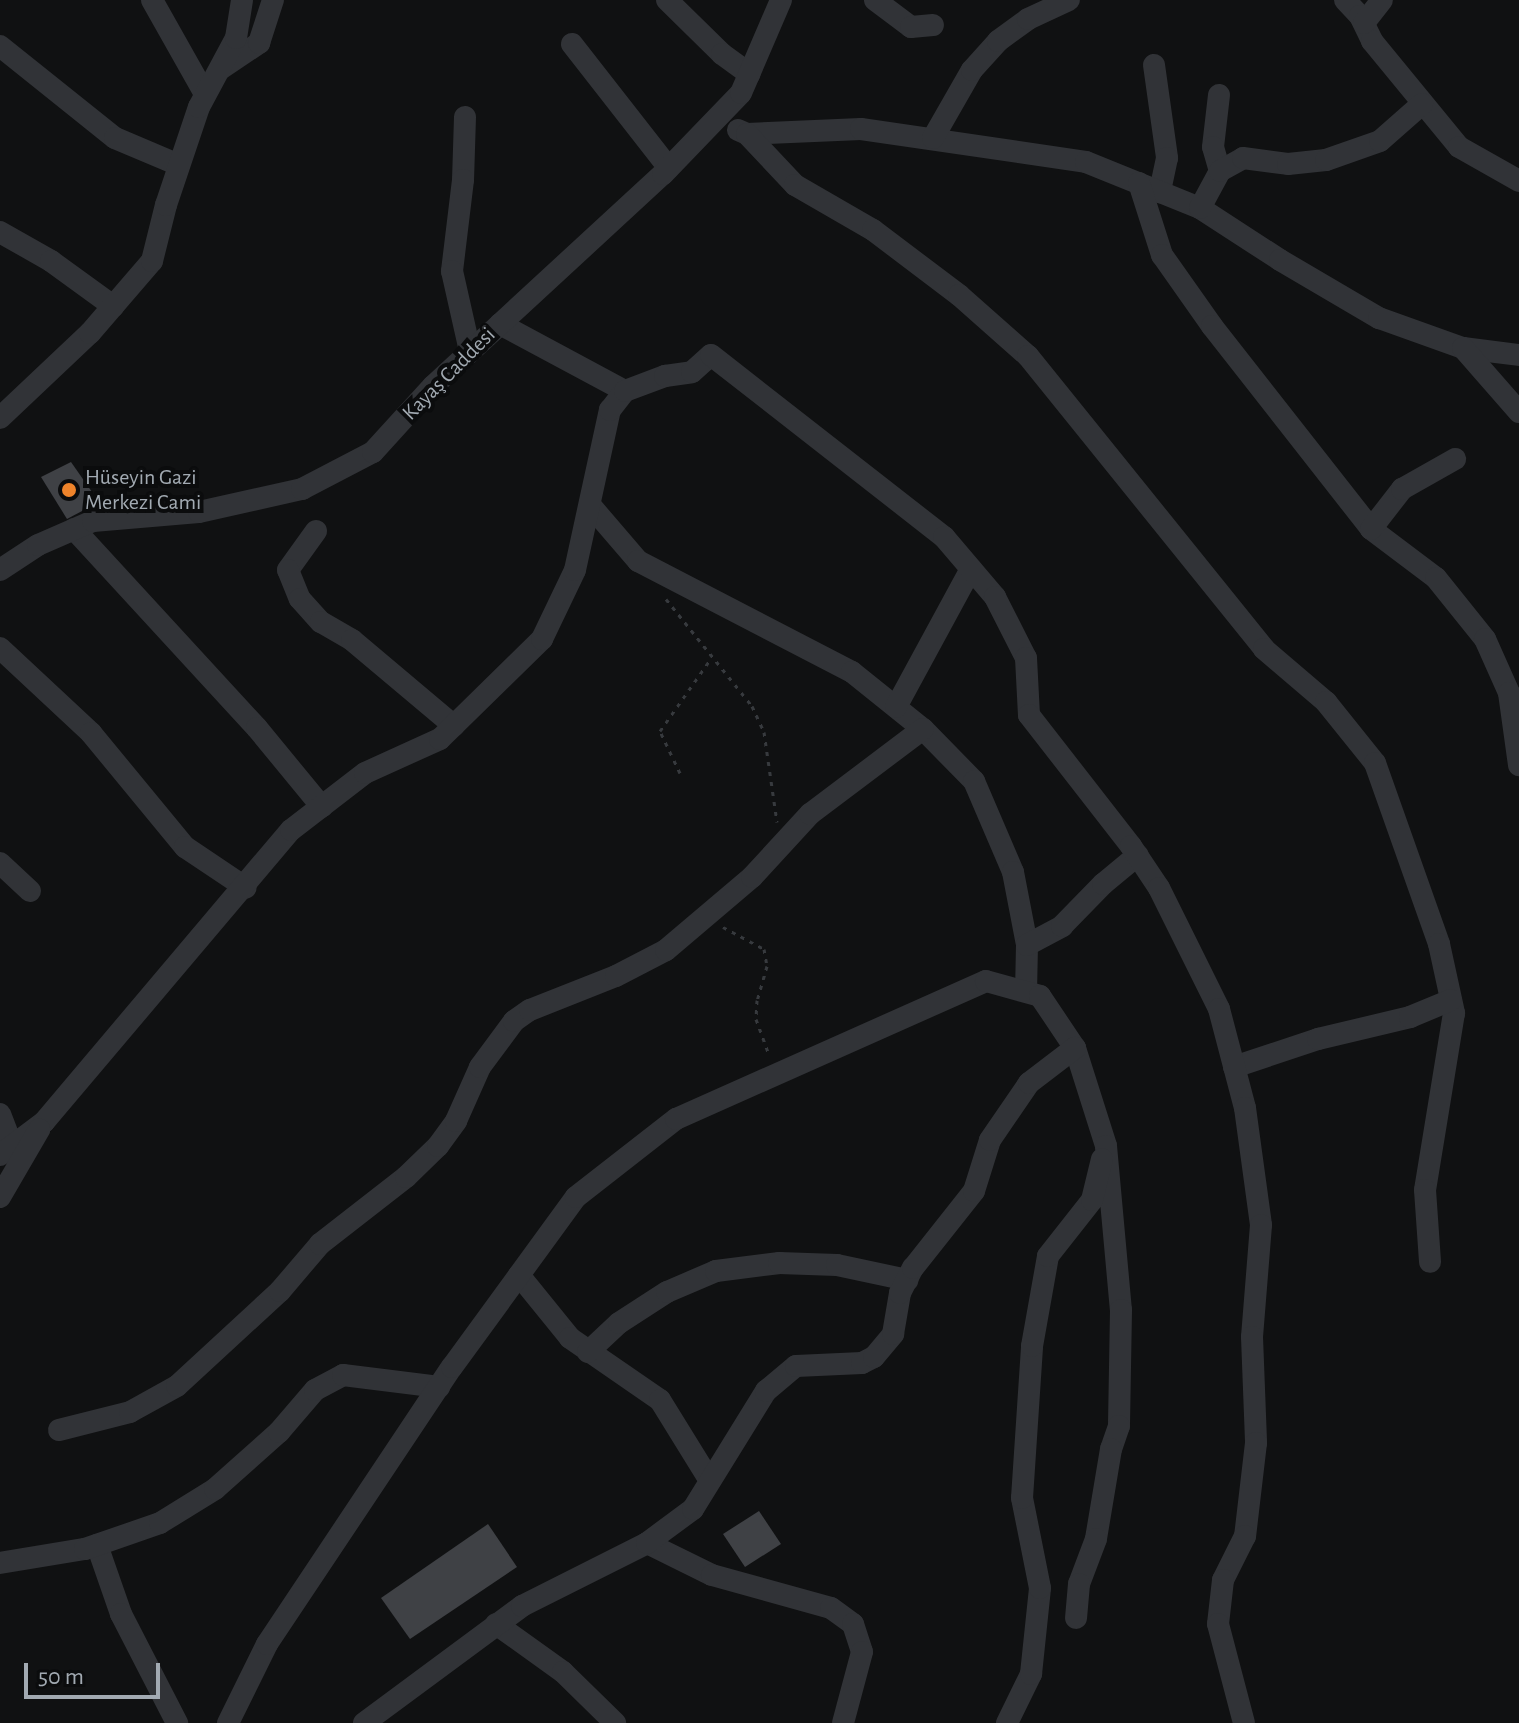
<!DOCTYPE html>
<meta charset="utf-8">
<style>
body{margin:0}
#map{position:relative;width:1519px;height:1723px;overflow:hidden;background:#101112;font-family:"Alegreya Sans",sans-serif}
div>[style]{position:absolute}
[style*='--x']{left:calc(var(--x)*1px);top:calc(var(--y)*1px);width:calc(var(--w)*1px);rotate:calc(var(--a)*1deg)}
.building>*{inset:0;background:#3f4145}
.path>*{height:3px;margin-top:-1.5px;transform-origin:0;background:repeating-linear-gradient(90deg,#373a3e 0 4px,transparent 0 10px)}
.minor>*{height:22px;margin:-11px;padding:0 11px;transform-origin:11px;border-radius:11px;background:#313337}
.dots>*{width:22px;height:22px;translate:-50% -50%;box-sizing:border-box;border:4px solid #0b0c0d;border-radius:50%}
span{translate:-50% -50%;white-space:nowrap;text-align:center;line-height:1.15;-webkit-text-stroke:8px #0b0c0d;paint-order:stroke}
.street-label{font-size:22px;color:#a2aab2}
.poi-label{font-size:22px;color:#a2aab2}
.left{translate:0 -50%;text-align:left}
.scale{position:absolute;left:24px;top:1663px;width:136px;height:36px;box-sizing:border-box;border:4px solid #a2aab2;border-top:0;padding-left:10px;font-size:24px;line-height:28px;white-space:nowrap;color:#a2aab2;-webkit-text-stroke:6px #0b0c0d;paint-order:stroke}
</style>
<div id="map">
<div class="building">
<div style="clip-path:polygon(71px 462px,99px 502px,67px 519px,41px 477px)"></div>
<div style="clip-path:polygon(759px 1511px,781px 1544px,745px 1567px,723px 1534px)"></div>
<div style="clip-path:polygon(488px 1524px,517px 1567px,410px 1639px,381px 1598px)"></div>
</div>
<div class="path">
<div style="--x:666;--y:599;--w:137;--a:51.2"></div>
<div style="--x:752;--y:706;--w:29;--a:65"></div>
<div style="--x:764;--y:732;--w:91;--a:81.8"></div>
<div style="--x:680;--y:773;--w:47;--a:-115.5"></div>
<div style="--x:660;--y:731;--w:90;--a:-54.9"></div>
<div style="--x:723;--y:927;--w:47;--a:28.2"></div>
<div style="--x:764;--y:949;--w:17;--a:80"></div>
<div style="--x:767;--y:966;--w:35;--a:106"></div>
<div style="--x:757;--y:1000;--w:19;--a:93"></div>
<div style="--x:756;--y:1019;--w:38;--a:70"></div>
</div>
<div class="minor">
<div style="--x:152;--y:0;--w:108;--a:60.6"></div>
<div style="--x:667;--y:0;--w:77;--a:44.5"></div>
<div style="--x:722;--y:54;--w:34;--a:36"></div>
<div style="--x:875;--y:0;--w:45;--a:36.9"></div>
<div style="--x:911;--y:27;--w:22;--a:-5"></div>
<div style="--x:1345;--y:0;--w:22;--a:47"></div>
<div style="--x:1360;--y:16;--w:28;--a:64"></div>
<div style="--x:1372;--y:41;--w:137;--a:50.6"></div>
<div style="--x:1459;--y:147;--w:69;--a:29.5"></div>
<div style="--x:1364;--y:23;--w:29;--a:-52"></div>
<div style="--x:572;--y:44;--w:157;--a:52"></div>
<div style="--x:0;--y:46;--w:147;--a:38.7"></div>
<div style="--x:115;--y:138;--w:69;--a:22.9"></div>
<div style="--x:1154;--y:65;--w:94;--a:82"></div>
<div style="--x:1167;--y:158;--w:35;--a:102"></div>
<div style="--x:222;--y:68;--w:45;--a:-34"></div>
<div style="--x:259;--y:43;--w:45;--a:-72"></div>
<div style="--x:1219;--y:95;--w:52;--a:96.6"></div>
<div style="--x:1213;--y:147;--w:25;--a:74"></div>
<div style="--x:465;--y:117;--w:63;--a:91.8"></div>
<div style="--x:463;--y:180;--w:92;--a:96.9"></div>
<div style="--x:452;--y:271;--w:82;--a:77.3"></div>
<div style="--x:738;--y:130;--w:10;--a:24"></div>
<div style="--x:747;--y:134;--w:114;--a:-2.5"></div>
<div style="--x:861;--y:129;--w:227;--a:8.3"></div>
<div style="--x:1086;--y:162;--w:123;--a:22"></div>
<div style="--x:1200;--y:208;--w:95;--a:33"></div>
<div style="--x:1280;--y:260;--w:115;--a:30.4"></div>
<div style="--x:1379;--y:318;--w:89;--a:19.7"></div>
<div style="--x:1463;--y:348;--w:56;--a:7.1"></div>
<div style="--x:747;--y:134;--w:70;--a:46.7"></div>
<div style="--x:795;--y:185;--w:90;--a:30"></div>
<div style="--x:873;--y:230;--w:108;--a:37.1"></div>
<div style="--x:959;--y:295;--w:92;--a:41.5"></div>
<div style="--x:1028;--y:356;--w:376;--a:51.1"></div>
<div style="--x:1264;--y:649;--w:82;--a:40.5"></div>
<div style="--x:1326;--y:702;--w:78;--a:51.2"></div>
<div style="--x:1375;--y:763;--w:192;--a:70.5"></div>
<div style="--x:1439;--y:944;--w:71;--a:77.7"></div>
<div style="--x:1454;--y:1013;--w:179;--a:99.3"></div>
<div style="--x:1425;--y:1190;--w:72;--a:86"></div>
<div style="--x:933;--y:138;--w:78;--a:-60.2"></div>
<div style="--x:972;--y:70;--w:39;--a:-48"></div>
<div style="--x:998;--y:41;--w:37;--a:-36"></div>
<div style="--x:1028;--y:19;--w:45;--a:-24.9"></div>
<div style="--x:1139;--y:183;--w:76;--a:72.3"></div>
<div style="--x:1162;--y:255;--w:87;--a:54.8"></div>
<div style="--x:1212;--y:326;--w:258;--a:51.9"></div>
<div style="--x:1371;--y:529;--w:81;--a:37"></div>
<div style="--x:1436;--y:578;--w:78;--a:51.2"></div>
<div style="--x:1485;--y:639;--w:59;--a:66"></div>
<div style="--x:1509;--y:693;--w:73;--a:82.1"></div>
<div style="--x:1200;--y:208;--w:42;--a:-61.6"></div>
<div style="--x:1220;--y:171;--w:26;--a:-29"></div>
<div style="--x:1243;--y:158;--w:45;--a:7.6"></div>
<div style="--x:1288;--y:164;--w:38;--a:-6"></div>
<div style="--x:1326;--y:160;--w:57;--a:-19.4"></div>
<div style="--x:1380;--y:141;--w:56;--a:-41.4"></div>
<div style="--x:0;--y:232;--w:59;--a:29.6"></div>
<div style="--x:51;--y:261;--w:77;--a:36"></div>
<div style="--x:500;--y:324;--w:142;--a:28.2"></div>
<div style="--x:1463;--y:348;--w:85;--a:48.8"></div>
<div style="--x:0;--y:418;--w:124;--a:-43.4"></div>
<div style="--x:90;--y:333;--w:95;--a:-49.3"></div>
<div style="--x:152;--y:261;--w:58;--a:-76"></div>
<div style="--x:166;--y:205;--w:103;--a:-71.4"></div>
<div style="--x:199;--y:107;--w:78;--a:-61.8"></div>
<div style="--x:236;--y:38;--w:38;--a:-81"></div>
<div style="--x:590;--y:505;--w:74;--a:49.4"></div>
<div style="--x:638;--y:561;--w:241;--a:27.4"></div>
<div style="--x:852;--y:672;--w:91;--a:38.8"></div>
<div style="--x:923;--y:729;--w:73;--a:45.6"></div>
<div style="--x:974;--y:781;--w:99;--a:66.8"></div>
<div style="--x:1013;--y:872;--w:74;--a:79.1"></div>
<div style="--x:1027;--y:945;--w:46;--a:91.2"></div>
<div style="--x:74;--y:529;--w:270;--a:47.4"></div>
<div style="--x:257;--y:728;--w:102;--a:50.6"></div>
<div style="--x:1371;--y:529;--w:51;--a:-52.2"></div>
<div style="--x:1402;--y:489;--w:61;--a:-29.5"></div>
<div style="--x:316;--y:531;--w:48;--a:125.7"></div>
<div style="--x:288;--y:570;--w:31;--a:68"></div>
<div style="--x:300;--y:599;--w:31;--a:48"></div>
<div style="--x:321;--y:622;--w:36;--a:30"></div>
<div style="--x:352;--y:640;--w:133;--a:40.1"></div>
<div style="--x:0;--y:570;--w:45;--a:-33.3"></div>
<div style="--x:38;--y:545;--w:60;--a:-23.6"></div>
<div style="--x:93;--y:521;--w:106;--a:-4.9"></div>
<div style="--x:199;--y:512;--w:106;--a:-12.6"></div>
<div style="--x:302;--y:489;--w:80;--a:-27.5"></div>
<div style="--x:373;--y:452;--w:89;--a:-47.7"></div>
<div style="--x:433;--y:386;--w:313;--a:-42.7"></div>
<div style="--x:663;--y:174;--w:112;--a:-46.1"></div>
<div style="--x:741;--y:93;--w:101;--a:-66.7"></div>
<div style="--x:0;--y:648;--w:125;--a:43"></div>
<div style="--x:91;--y:733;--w:148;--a:50.5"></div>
<div style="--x:185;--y:847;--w:73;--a:33.9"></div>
<div style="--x:896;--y:707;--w:157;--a:-61.5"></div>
<div style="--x:0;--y:863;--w:41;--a:43"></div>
<div style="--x:1027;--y:945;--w:40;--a:-28"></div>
<div style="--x:1062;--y:926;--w:59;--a:-45.7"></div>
<div style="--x:1103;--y:884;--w:45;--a:-39.6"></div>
<div style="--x:1234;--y:1067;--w:89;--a:-18.4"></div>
<div style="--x:1318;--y:1039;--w:95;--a:-13.4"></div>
<div style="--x:1410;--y:1017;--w:44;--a:-22.5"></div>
<div style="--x:0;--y:1114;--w:34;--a:69"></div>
<div style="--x:0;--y:1155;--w:55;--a:-36.9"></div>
<div style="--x:44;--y:1122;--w:382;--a:-49.8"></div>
<div style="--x:291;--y:830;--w:93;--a:-37.6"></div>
<div style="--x:365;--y:773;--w:82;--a:-24.4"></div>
<div style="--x:440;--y:739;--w:143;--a:-44.4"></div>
<div style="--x:542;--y:639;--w:76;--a:-64.4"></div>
<div style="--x:575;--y:570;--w:164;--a:-77.7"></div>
<div style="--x:610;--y:410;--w:24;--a:-52"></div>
<div style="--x:625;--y:391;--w:43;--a:-20.6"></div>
<div style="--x:665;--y:376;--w:27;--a:-8"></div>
<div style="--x:692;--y:372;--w:25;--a:-42"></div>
<div style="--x:711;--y:355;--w:296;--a:38"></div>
<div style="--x:944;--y:537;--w:79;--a:49.6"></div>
<div style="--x:995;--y:597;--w:68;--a:63.1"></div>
<div style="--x:1026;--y:658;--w:57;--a:87"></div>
<div style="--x:1029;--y:715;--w:166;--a:52.1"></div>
<div style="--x:1131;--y:846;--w:50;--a:56.3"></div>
<div style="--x:1159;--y:888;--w:135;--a:63.6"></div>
<div style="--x:1219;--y:1009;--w:102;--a:75.3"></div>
<div style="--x:1245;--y:1108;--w:118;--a:82.2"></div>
<div style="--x:1261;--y:1225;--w:112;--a:94.6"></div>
<div style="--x:1252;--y:1337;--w:106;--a:87.8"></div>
<div style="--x:1256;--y:1443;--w:94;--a:96.7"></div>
<div style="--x:1245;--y:1536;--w:49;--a:116.6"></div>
<div style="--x:1223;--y:1580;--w:44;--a:96.5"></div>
<div style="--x:1218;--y:1624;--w:102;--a:75.3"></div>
<div style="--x:0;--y:1197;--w:78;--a:-59.8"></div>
<div style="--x:519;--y:1275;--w:81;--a:51"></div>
<div style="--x:570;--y:1338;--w:109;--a:34.6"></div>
<div style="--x:660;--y:1400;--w:95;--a:58.3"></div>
<div style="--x:588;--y:1352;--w:42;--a:-43.1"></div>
<div style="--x:619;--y:1323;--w:57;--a:-32.9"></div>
<div style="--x:667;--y:1292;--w:53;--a:-23.2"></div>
<div style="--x:716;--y:1271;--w:64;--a:-7.2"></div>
<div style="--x:779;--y:1263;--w:58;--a:2"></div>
<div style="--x:837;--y:1265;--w:72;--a:12.1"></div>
<div style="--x:59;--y:1430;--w:73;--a:-14.2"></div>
<div style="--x:130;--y:1412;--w:54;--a:-29"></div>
<div style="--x:177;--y:1386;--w:140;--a:-42.7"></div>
<div style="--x:280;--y:1291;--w:62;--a:-49.6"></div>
<div style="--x:320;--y:1244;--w:109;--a:-37.9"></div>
<div style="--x:406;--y:1177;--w:45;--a:-44.1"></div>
<div style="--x:438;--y:1146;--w:31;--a:-54"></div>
<div style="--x:456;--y:1121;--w:59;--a:-66"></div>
<div style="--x:480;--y:1067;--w:57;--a:-53.5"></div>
<div style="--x:514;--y:1021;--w:19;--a:-35"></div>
<div style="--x:530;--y:1010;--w:92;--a:-21.6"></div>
<div style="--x:616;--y:976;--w:56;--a:-27.5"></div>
<div style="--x:666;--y:950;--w:113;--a:-40.3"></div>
<div style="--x:752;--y:877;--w:86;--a:-47.4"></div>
<div style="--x:810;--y:814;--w:141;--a:-37"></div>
<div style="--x:647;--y:1543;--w:72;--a:26.2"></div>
<div style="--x:712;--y:1575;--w:123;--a:15.5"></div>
<div style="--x:831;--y:1608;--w:27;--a:36"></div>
<div style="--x:853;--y:1624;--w:29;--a:72"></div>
<div style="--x:862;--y:1652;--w:73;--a:105"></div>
<div style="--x:97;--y:1545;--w:73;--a:70.8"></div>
<div style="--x:121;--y:1614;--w:123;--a:62.8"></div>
<div style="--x:0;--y:1563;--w:86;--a:-9.4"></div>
<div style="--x:85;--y:1549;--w:79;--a:-19.1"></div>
<div style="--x:160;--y:1523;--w:65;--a:-31.7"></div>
<div style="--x:215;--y:1489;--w:86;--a:-41.7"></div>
<div style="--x:279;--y:1432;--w:55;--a:-49.4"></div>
<div style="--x:315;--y:1390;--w:32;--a:-28"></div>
<div style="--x:343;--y:1375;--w:97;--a:7.1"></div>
<div style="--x:496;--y:1624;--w:82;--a:35.6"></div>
<div style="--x:563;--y:1672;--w:73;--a:44.4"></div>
<div style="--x:228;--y:1723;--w:88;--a:-63.7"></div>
<div style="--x:267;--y:1644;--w:333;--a:-56.3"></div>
<div style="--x:452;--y:1367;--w:210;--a:-53.9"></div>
<div style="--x:576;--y:1197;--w:127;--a:-38"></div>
<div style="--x:676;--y:1119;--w:339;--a:-24"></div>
<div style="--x:986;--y:981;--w:56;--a:15.5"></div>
<div style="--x:1040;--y:996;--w:63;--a:56.1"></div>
<div style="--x:1075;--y:1048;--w:103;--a:72.4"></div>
<div style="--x:1106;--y:1146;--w:165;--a:84.8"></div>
<div style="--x:1121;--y:1310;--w:116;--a:91"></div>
<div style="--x:1119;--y:1426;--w:24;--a:109"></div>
<div style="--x:1111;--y:1449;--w:91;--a:99.5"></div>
<div style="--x:1096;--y:1539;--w:48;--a:110.7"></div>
<div style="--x:1079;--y:1584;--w:34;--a:95"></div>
<div style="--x:364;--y:1723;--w:197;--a:-36.5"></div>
<div style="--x:522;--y:1606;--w:140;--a:-26.7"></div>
<div style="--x:647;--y:1543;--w:57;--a:-36.5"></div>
<div style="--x:693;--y:1509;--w:139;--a:-58.3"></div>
<div style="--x:766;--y:1391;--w:39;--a:-40"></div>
<div style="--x:796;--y:1366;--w:66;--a:-2.6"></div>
<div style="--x:862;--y:1363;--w:13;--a:-27"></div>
<div style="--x:874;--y:1357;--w:30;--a:-50"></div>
<div style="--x:893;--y:1334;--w:42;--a:-80.3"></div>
<div style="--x:900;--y:1293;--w:28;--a:-63"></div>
<div style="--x:913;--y:1268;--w:98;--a:-51.6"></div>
<div style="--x:974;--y:1191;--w:53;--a:-72.6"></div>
<div style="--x:990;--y:1140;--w:69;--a:-55.6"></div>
<div style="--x:1029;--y:1083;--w:58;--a:-37.3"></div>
<div style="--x:1007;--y:1723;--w:55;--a:-63.9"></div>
<div style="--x:1031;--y:1674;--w:86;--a:-84"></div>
<div style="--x:1040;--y:1588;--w:92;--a:-101.3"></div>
<div style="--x:1022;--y:1498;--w:152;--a:-86.2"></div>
<div style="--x:1032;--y:1346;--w:91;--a:-79.9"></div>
<div style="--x:1048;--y:1256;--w:71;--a:-51.8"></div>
<div style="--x:1092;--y:1200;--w:42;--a:-76.3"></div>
</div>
<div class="dots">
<div style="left:69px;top:490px;background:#ef842b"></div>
</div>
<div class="street-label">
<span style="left:449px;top:374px;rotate:-45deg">Kayaş Caddesi</span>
</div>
<div class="poi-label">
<span class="left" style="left:85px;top:490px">Hüseyin Gazi<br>Merkezi Cami</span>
</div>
<div class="scale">50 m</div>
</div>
